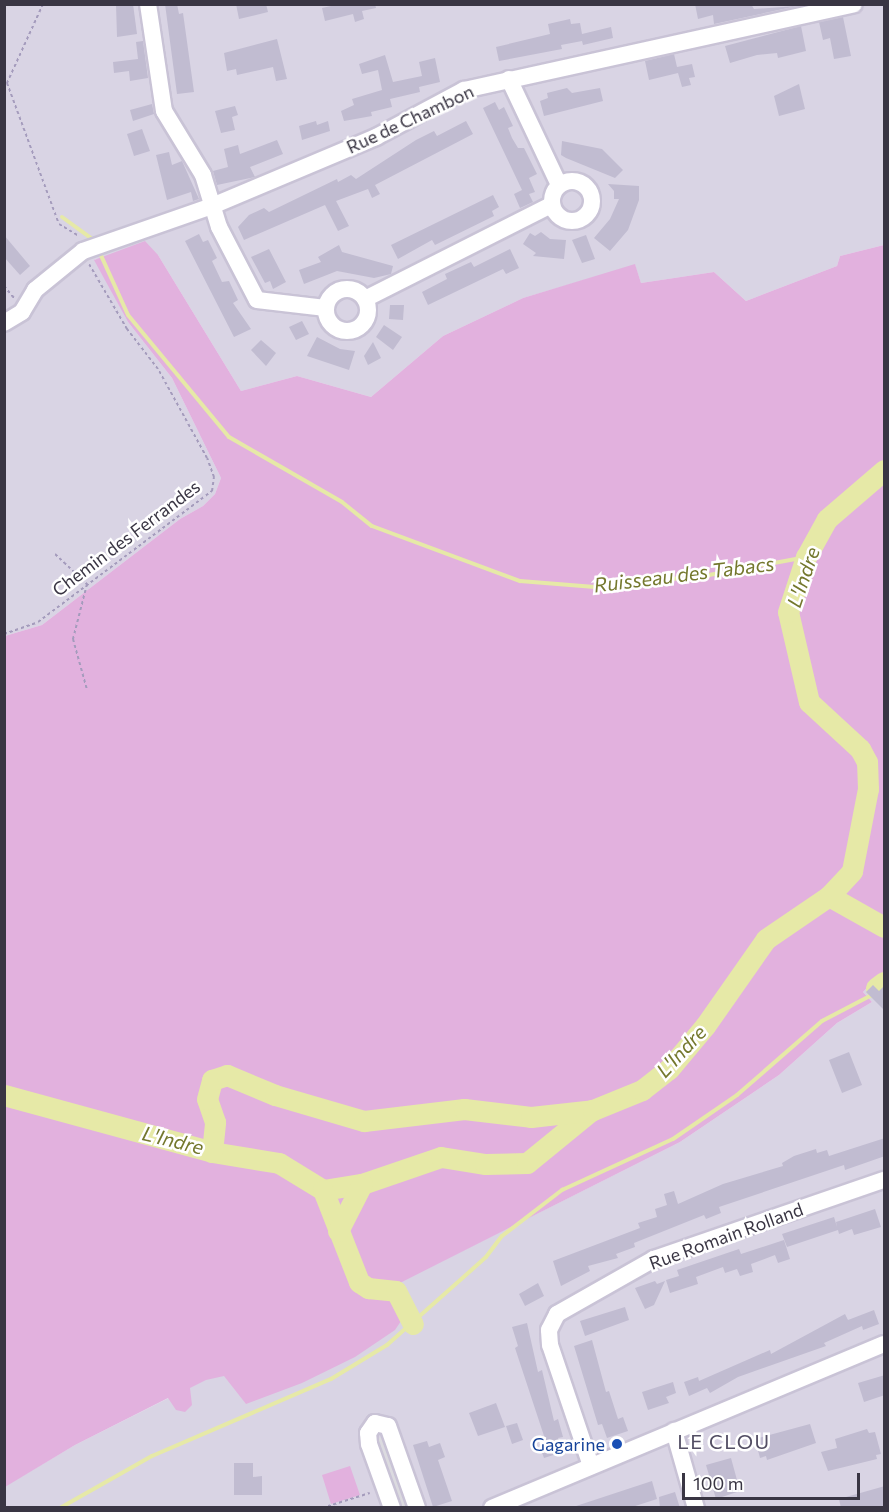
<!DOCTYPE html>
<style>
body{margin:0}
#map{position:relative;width:889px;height:1512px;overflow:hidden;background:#e9e5f1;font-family:Commissioner,sans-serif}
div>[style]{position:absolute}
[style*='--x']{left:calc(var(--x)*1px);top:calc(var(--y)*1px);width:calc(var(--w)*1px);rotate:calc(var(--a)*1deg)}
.residential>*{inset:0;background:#d9d4e4}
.green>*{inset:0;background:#e2b1de}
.parking>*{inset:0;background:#dbdadf}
.stream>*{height:4px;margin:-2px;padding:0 2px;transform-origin:2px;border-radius:2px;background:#e6e9a7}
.river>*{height:21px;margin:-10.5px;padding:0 10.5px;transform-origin:10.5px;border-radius:10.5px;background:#e6e9a7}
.building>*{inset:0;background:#c1bcd1}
.path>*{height:2px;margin-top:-1px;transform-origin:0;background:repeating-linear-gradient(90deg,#a49bbc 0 3px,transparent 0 6px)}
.roads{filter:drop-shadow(2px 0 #c9c3d6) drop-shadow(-2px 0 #c9c3d6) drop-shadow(0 2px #c9c3d6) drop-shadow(0 -2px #c9c3d6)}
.minor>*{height:16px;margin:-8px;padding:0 8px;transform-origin:8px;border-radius:8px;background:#fff}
.minor>.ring{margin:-8px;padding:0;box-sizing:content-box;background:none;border:16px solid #fff;border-radius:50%}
.dots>*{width:16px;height:16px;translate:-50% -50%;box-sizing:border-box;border:3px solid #fff;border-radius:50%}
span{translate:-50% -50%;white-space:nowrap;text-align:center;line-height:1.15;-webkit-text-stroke:5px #fff;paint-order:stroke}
.street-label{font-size:18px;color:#393543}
.transit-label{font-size:18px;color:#164399}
.right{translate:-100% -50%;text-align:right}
.water-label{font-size:20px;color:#74782d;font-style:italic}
.neighbourhood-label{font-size:20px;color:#534e64;letter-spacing:1.5px}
.frame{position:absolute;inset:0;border:6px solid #393543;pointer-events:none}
.scale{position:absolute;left:682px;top:1473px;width:178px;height:27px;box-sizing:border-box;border:3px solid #393543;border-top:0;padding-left:8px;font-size:18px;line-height:21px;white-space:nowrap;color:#393543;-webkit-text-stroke:4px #fff;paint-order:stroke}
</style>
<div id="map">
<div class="residential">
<div style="clip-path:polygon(5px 5px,884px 5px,884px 245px,840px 256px,837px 266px,746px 301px,714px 272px,641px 283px,635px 265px,523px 298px,443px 336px,371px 397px,297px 376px,241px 391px,158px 255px,95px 259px,128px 322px,172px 378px,221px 478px,215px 494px,203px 506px,180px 519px,42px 625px,5px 636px)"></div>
<div style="clip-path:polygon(872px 982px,879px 987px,884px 983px,884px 1507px,5px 1508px,4px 1487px,75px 1445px,680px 1142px,779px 1075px,837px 1023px,872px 1002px,863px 992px)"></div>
</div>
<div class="green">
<div style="clip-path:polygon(145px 241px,158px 255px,241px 391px,297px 376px,371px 397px,443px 336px,523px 298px,635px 264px,641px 283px,714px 272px,746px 301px,837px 266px,840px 256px,884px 245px,884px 983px,879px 988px,872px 982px,863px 992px,872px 1002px,837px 1023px,779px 1075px,680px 1142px,382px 1292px,391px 1296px,403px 1318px,395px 1330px,355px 1357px,302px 1383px,246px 1404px,224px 1376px,206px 1380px,190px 1388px,192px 1405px,185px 1412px,176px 1410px,168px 1398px,75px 1445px,5px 1487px,5px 636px,42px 625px,180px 519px,203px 506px,215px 494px,221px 478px,172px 378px,128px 322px,94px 260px)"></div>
<div style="clip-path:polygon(350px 1466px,360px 1495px,331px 1504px,322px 1475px)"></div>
</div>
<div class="parking">
<div style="clip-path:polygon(387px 1436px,412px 1507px,395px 1507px,368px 1440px)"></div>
</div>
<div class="stream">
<div style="--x:62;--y:217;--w:41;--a:36"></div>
<div style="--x:99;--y:251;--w:70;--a:65.6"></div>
<div style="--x:128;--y:315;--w:158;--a:50.4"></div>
<div style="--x:229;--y:437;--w:130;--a:29.9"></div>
<div style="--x:342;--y:502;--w:38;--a:39"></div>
<div style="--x:372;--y:526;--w:158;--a:20.4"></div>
<div style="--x:520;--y:581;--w:75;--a:4.6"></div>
<div style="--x:595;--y:587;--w:115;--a:-6"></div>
<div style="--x:709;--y:575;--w:99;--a:-10.5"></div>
<div style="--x:60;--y:1508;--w:106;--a:-29.5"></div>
<div style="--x:152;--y:1456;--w:195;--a:-23.3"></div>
<div style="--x:331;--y:1379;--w:66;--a:-31.3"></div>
<div style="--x:387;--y:1345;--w:132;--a:-41.6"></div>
<div style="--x:486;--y:1257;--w:26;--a:-53"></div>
<div style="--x:502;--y:1236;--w:76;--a:-37.5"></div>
<div style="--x:562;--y:1190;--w:122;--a:-24.7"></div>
<div style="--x:673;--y:1139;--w:78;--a:-34.5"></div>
<div style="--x:737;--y:1095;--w:113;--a:-41"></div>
<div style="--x:822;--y:1021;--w:54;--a:-27.5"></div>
</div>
<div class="river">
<div style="--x:829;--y:896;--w:63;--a:29.4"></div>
<div style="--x:876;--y:988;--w:10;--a:-37"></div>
<div style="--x:4;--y:1095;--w:216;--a:15.3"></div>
<div style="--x:212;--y:1152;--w:68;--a:9.3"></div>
<div style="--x:279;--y:1163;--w:52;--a:31.5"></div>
<div style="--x:323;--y:1190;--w:39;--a:-9"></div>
<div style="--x:362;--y:1184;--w:83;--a:-18.9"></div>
<div style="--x:441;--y:1157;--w:45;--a:9"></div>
<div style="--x:485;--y:1164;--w:42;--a:-1.4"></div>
<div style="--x:527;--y:1163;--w:84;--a:-39.2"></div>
<div style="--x:212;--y:1152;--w:30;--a:-84"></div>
<div style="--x:215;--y:1122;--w:24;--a:-109"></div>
<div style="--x:207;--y:1099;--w:20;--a:-75"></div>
<div style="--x:212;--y:1080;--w:16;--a:-18"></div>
<div style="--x:227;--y:1075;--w:52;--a:22.6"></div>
<div style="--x:275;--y:1095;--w:93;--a:16.3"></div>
<div style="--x:364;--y:1121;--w:101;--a:-6.8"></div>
<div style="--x:464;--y:1109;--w:67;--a:6.8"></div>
<div style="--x:531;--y:1117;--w:62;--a:-6.4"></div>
<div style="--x:593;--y:1110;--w:53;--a:-22.2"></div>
<div style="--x:642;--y:1090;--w:34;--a:-38"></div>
<div style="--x:669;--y:1069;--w:56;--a:-50.1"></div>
<div style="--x:705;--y:1026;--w:106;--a:-55"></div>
<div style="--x:766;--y:939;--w:76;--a:-34.3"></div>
<div style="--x:829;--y:896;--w:34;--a:-47"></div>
<div style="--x:852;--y:871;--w:84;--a:-79"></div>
<div style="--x:868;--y:789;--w:27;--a:-92"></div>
<div style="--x:867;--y:762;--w:15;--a:-118"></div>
<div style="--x:860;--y:749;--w:69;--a:-137.3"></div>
<div style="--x:809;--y:702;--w:92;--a:-103.1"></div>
<div style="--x:788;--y:612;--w:58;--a:-71.9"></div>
<div style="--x:806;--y:557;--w:43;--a:-61.1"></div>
<div style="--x:827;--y:519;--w:75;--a:-40.7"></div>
<div style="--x:323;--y:1190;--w:99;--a:68.6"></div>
<div style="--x:359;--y:1282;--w:11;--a:34"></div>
<div style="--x:368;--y:1288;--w:28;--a:6"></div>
<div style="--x:396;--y:1291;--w:37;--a:63"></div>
<div style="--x:338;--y:1231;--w:53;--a:-62.9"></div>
</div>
<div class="building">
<div style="clip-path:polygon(116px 4px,133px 4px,137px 34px,117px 37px)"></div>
<div style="clip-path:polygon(165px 4px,177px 4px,179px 14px,183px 13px,194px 92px,177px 94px)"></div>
<div style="clip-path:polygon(236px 4px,266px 4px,268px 12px,239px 19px)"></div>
<div style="clip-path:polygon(340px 4px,375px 4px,376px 8px,362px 11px,364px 19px,355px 22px,353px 14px,325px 21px,322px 8px)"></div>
<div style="clip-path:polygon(695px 4px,751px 4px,754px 9px,797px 6px,714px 24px,713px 15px,698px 19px)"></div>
<div style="clip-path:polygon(843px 17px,851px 56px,834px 59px,830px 38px,823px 40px,819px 22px)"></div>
<div style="clip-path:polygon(570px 19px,571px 24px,580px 23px,582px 34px,611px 27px,613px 38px,583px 45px,582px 41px,561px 45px,562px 49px,499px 61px,496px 47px,550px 34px,548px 24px)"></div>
<div style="clip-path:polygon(801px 26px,806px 51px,778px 58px,777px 53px,757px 55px,730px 63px,725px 46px)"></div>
<div style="clip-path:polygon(277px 39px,287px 79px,276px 81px,273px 67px,237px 75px,236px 69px,227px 71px,224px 53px)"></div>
<div style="clip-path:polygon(143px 41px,148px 78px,130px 81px,129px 71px,114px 73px,113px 62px,138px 59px,136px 42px)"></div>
<div style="clip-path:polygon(674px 54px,677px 67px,692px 64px,695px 77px,689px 78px,691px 85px,682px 87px,678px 73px,649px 80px,645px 61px)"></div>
<div style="clip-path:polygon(385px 55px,393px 82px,422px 76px,419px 62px,435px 58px,440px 82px,419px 87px,420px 92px,390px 99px,392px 107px,371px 112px,372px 116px,344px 121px,341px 111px,354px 105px,352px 99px,382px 90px,378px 70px,362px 74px,359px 64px)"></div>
<div style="clip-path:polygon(799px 84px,805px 109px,779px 116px,774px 96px)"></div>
<div style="clip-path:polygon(567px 88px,572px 93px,600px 88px,603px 101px,544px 116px,540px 101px,548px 98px,547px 93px)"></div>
<div style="clip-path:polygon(495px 102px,499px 110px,504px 107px,513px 126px,508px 128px,512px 138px,518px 148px,524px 148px,537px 174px,529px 178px,535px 192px,529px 194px,533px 202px,520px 208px,514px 194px,522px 190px,483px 108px)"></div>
<div style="clip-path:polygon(152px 104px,154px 114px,133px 121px,130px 110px)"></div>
<div style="clip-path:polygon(235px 106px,238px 115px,232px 117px,235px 130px,221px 133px,215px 111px)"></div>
<div style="clip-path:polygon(316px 121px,317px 125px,328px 121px,330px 131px,302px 140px,299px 126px)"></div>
<div style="clip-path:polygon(466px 121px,473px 134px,375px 185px,380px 194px,372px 198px,368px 189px,336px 201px,349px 226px,338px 231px,325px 205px,244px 240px,238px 227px,249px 215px,264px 208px,269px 212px,337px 179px,338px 182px,351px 175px,356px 179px,416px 140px,434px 131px,437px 136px)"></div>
<div style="clip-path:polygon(142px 129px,150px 151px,134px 156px,127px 134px)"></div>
<div style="clip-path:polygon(277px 140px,283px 154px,250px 167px,255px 177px,217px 185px,213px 171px,228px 167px,224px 149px,238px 145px,240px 154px)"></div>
<div style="clip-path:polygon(562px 141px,602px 149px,623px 170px,615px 178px,566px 158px,561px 155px)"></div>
<div style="clip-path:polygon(169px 152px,172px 165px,182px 161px,199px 199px,193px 201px,191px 192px,167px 200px,156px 155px)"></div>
<div style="clip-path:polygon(608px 184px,639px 186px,639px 200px,628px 230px,610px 251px,594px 238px,610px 219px,619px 199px,614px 199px,614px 191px)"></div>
<div style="clip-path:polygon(493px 195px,499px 207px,492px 211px,494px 216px,435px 245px,432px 240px,398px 259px,391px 245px)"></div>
<div style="clip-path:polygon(541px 232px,550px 239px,566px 240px,564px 259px,533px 256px,536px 253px,523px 244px,530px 233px,535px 236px)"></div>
<div style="clip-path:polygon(199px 234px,203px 242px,208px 240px,217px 258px,212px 261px,222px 282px,229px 281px,238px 300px,233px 303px,251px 329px,234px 337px,185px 241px)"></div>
<div style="clip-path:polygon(4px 235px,30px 266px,20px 275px,4px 257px)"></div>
<div style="clip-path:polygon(586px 235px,595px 259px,582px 263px,572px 240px)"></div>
<div style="clip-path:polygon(339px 245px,342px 252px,393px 266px,391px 274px,374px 278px,337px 271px,304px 284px,299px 270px,321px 262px,318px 257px)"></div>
<div style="clip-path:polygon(269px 249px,286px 282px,273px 289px,270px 281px,265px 283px,251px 257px)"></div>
<div style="clip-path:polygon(510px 249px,519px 268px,506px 274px,503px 269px,428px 305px,422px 292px,447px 279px,445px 274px,471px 262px,474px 267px)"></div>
<div style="clip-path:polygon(390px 305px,404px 305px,403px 320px,389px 319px)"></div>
<div style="clip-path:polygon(302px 321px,309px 334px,296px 340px,289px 327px)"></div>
<div style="clip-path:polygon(384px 325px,402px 337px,393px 350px,376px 337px)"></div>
<div style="clip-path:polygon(317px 337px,340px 349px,355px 351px,349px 370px,307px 356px)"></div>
<div style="clip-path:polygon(261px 340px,276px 353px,266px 366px,251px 350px)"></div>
<div style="clip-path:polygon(373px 342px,381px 358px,368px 365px,364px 356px)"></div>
<div style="clip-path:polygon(873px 985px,879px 991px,885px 985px,885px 1011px,866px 992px)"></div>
<div style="clip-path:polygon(849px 1052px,862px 1085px,842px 1093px,829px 1060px)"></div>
<div style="clip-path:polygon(885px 1138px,885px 1156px,845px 1170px,844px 1165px,719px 1207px,721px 1213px,706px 1219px,704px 1215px,634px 1243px,635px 1247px,616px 1254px,618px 1258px,588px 1266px,590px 1271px,561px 1286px,553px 1261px,640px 1228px,638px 1223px,657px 1217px,655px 1209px,667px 1205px,664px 1194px,674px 1191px,678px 1204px,723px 1184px,783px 1166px,782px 1163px,794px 1156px,816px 1149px,817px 1153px,827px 1150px,829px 1156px)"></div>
<div style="clip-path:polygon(875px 1209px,881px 1227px,854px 1235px,852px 1229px,839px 1234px,838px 1230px,787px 1247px,782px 1234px,834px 1217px,837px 1227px,836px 1222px)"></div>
<div style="clip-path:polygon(784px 1240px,790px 1259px,778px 1263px,775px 1255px,751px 1264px,753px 1272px,740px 1276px,737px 1269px,725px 1273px,723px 1267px,696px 1277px,698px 1284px,670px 1293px,666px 1280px,679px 1276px,677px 1270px,739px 1249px,741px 1254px)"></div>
<div style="clip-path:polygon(655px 1281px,657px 1284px,665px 1281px,654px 1305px,645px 1309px,635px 1288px)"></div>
<div style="clip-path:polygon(538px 1283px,544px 1296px,525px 1306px,519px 1294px)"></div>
<div style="clip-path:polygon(625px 1307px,629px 1320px,585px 1336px,580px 1321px)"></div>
<div style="clip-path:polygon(874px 1310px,879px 1324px,863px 1330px,862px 1326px,824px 1343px,826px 1346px,738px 1377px,710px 1393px,707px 1388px,689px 1396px,684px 1382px,698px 1377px,699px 1381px,770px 1350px,771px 1354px,845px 1314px,848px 1320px)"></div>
<div style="clip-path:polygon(527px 1323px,538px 1372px,542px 1370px,554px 1421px,558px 1419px,563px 1437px,558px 1438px,563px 1452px,544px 1458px,539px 1444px,546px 1442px,515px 1348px,518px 1346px,512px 1327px)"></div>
<div style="clip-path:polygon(592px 1340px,606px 1392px,609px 1391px,618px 1419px,623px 1417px,628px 1431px,607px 1438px,602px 1424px,598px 1425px,574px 1346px)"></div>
<div style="clip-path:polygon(885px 1375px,885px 1395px,864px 1402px,858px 1383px)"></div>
<div style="clip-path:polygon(673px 1382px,676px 1393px,666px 1397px,669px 1403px,648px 1410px,642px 1392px)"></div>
<div style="clip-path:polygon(496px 1403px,505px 1427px,478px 1436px,469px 1413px)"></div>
<div style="clip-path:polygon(517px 1423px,523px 1440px,512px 1444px,506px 1426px)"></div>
<div style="clip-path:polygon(810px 1424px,816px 1443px,767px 1460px,766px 1456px,760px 1458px,755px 1439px)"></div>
<div style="clip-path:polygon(867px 1429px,869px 1433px,875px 1432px,881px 1454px,876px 1455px,877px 1459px,828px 1471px,821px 1452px,837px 1448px,835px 1439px)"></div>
<div style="clip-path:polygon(427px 1441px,429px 1447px,440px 1443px,445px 1457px,438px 1460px,452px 1501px,433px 1507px,413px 1445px)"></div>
<div style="clip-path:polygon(731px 1458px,740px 1491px,716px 1499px,706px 1465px)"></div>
<div style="clip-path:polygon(234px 1463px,253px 1463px,253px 1477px,262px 1476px,262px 1495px,234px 1495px)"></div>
<div style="clip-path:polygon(652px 1481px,657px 1499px,629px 1508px,570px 1508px)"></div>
<div style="clip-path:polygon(885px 1486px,885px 1508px,841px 1508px,839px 1499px)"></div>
<div style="clip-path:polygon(675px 1492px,680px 1508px,660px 1508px,659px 1497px)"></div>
</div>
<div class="path">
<div style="--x:43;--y:4;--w:87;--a:114.5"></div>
<div style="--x:7;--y:83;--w:150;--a:69.8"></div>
<div style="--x:59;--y:224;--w:23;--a:31"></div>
<div style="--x:4;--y:286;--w:16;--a:50"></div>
<div style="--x:55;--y:554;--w:44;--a:43.2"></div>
<div style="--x:87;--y:584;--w:57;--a:104.3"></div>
<div style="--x:73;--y:639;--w:53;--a:74.6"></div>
<div style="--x:4;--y:634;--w:36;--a:-19"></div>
<div style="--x:38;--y:622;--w:218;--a:-37"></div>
<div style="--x:212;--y:491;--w:14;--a:-82"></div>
<div style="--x:214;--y:477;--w:20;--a:-110"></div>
<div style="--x:207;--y:458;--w:102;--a:-118.8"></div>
<div style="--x:158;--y:369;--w:51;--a:-127.8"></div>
<div style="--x:127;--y:329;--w:75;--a:-120.3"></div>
<div style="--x:322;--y:1508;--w:50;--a:-17.4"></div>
</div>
<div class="roads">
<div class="minor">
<div style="--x:148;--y:4;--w:108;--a:81.5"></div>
<div style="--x:164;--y:111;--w:75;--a:58.6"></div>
<div style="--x:203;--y:175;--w:54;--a:72.9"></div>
<div style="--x:219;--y:227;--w:82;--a:62.5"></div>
<div style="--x:257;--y:300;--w:69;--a:6.6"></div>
<div style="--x:509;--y:79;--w:117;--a:64.7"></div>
<div class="ring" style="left:552px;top:181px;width:24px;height:24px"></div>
<div class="ring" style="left:326px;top:289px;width:26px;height:26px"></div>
<div style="--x:365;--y:299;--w:208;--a:-26.8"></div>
<div style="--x:4;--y:323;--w:21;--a:-31"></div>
<div style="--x:22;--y:312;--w:26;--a:-59"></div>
<div style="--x:35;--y:290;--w:62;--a:-39.1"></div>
<div style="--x:83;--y:251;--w:137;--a:-19.2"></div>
<div style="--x:212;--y:206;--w:178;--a:-22.8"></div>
<div style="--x:376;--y:137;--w:100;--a:-28.1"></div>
<div style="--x:464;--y:90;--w:399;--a:-12.4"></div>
<div style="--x:674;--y:1431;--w:80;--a:74.1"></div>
<div style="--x:591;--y:1466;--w:128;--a:-108.7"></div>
<div style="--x:550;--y:1345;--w:15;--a:-94"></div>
<div style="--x:549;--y:1330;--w:18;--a:-63"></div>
<div style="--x:557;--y:1314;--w:112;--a:-29.6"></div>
<div style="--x:654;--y:1259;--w:243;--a:-19"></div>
<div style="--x:392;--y:1508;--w:68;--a:-109.8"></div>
<div style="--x:369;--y:1444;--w:11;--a:-95"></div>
<div style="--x:368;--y:1433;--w:12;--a:-55"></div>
<div style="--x:375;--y:1423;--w:13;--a:13"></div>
<div style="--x:388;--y:1426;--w:87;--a:70.5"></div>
<div style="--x:492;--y:1508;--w:425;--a:-22.7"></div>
</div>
</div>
<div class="dots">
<div style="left:617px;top:1444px;background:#1a4fb4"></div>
</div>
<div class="street-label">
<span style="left:410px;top:119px;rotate:-25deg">Rue de Chambon</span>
<span style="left:126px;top:538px;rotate:-37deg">Chemin des Ferrandes</span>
<span style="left:726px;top:1236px;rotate:-20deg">Rue Romain Rolland</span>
</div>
<div class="transit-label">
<span class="right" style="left:605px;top:1444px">Gagarine</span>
</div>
<div class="water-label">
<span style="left:684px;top:574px;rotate:-7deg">Ruisseau des Tabacs</span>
<span style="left:803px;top:577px;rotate:-71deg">L'Indre</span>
<span style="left:681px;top:1051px;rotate:-47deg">L'Indre</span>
<span style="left:173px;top:1140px;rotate:14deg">L'Indre</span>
</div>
<div class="neighbourhood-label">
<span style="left:724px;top:1441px">LE CLOU</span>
</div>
<div class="frame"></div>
<div class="scale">100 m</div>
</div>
